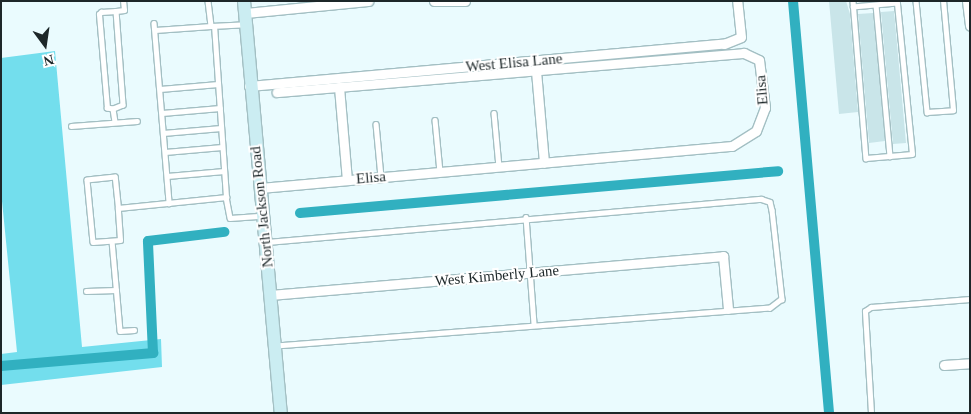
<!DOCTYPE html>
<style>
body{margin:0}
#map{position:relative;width:971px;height:414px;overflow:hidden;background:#eafbfe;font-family:"Times New Roman",serif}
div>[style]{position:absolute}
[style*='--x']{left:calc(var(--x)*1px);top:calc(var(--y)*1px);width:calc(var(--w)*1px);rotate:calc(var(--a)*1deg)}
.green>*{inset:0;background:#73deed}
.canal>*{height:10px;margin:-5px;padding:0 5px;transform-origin:5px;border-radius:5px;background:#31b0c0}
.building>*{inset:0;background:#c9e5e9}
.roads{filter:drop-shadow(1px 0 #a3bfc3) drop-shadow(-1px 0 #a3bfc3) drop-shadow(0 1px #a3bfc3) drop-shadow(0 -1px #a3bfc3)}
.service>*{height:4.5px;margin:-2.25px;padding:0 2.25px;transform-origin:2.25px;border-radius:2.25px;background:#fff}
.minor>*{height:9px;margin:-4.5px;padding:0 4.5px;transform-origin:4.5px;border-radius:4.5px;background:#fff}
.secondary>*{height:12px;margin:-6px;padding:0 6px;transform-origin:6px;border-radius:6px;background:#cbedf2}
span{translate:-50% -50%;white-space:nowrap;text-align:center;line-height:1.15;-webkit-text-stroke:4px #fff;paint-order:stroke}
.street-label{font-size:15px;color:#1d2729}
.frame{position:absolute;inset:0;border:2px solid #1d2729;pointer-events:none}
.north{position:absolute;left:20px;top:20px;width:50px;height:50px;-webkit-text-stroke:4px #fff;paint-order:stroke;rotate:166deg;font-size:14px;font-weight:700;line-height:20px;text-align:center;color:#1d2729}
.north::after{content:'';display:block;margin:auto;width:18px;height:22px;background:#1d2729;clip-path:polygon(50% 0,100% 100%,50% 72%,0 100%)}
</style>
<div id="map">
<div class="green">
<div style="clip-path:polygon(55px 51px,82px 347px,161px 339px,162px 367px,1px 385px,1px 354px,17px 352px,1px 191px,1px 58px)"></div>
</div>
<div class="canal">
<div style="--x:793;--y:1;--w:414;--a:85"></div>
<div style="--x:300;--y:213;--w:480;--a:-5"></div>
<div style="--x:1;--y:366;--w:153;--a:-4.9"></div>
<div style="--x:153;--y:353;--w:112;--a:-92.6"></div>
<div style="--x:148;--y:241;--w:77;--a:-6.8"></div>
</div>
<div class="building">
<div style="clip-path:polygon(829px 1px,846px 1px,850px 14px,858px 112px,839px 114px)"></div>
<div style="clip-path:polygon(894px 11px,906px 143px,893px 144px,881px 12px)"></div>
<div style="clip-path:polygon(873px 13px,885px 141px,869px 143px,858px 14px)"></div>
</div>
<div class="roads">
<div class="service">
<div style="--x:208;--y:1;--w:25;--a:83"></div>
<div style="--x:211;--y:26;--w:34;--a:-3"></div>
<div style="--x:853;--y:1;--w:158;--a:85.3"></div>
<div style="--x:866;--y:158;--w:46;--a:-5"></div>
<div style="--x:912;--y:154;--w:152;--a:-95.7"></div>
<div style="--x:897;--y:3;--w:44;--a:174.8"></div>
<div style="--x:916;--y:1;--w:112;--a:84.3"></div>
<div style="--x:927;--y:112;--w:26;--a:-4"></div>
<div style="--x:953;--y:110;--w:109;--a:-95.2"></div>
<div style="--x:876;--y:5;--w:152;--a:84.7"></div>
<div style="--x:116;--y:11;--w:94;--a:85.7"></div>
<div style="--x:123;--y:105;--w:11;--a:158"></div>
<div style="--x:113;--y:109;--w:6;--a:-171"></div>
<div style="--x:107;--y:108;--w:94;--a:-94.9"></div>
<div style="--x:99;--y:14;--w:3;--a:-45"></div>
<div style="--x:101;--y:12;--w:15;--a:-4"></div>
<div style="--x:116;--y:11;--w:8;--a:-7"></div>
<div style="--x:124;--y:10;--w:9;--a:-96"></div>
<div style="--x:154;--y:23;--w:181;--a:85.2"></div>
<div style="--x:155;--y:30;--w:56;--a:-4.1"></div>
<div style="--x:160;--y:89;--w:58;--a:-4.9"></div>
<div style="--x:113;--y:109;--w:13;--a:81"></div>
<div style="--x:162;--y:113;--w:58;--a:-4.9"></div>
<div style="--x:494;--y:113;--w:54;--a:84.7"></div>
<div style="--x:435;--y:120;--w:52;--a:84.5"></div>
<div style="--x:376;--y:124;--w:53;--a:84.6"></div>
<div style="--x:71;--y:126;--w:66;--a:-4.3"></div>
<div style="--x:163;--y:133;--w:58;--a:-4.9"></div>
<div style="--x:165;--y:152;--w:57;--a:-5"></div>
<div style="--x:167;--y:176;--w:57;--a:-5"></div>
<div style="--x:226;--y:197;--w:21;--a:79"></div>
<div style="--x:230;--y:218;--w:31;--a:-4"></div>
<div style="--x:118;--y:208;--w:31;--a:-96"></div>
<div style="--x:115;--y:177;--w:28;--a:174"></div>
<div style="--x:87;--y:180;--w:62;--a:84.5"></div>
<div style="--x:93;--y:242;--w:27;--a:-4"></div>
<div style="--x:120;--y:240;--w:32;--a:-94"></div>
<div style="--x:118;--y:208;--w:109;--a:-5.8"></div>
<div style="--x:226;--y:197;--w:170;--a:-94"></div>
<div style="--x:526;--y:217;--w:107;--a:85.7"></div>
<div style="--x:112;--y:241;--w:90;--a:84.9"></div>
<div style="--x:120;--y:331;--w:14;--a:-4"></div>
<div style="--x:267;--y:242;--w:496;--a:-5"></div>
<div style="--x:761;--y:199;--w:9;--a:18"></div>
<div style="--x:770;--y:202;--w:8;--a:76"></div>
<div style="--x:772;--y:210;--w:90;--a:83.6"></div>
<div style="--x:782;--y:299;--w:15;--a:143"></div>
<div style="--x:770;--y:308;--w:495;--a:175.6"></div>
<div style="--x:86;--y:291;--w:30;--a:-2"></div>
<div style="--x:871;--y:413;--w:102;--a:-93.4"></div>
<div style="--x:865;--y:311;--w:7;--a:-34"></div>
<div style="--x:871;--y:307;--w:99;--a:-4.6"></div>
</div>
<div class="minor">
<div style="--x:434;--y:1;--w:31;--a:0"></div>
<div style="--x:967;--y:1;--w:25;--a:83"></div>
<div style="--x:245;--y:13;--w:124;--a:-5.6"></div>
<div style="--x:536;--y:71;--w:92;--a:85"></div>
<div style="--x:249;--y:86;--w:477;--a:-5.1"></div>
<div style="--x:724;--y:44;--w:18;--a:-22"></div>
<div style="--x:741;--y:37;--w:36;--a:-96"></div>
<div style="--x:339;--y:87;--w:93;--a:85.1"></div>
<div style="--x:260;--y:188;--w:474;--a:-5.1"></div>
<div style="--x:732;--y:146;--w:28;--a:-32"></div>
<div style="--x:756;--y:131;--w:25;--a:-69"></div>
<div style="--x:765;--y:108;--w:48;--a:-97.1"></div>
<div style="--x:759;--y:60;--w:17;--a:-155"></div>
<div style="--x:744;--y:53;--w:469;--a:175.2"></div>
<div style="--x:270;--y:295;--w:455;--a:-4.9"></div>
<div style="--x:723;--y:256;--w:53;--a:84.6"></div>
<div style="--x:944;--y:365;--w:26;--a:-4"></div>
</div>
<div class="secondary">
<div style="--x:244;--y:1;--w:414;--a:84.9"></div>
</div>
</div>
<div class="street-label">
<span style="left:514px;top:63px;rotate:-5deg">West Elisa Lane</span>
<span style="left:762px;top:90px;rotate:-95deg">Elisa</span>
<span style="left:371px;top:178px;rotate:-5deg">Elisa</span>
<span style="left:262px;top:207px;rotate:-96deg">North Jackson Road</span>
<span style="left:497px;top:276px;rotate:-5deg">West Kimberly Lane</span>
</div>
<div class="frame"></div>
<div class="north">N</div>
</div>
